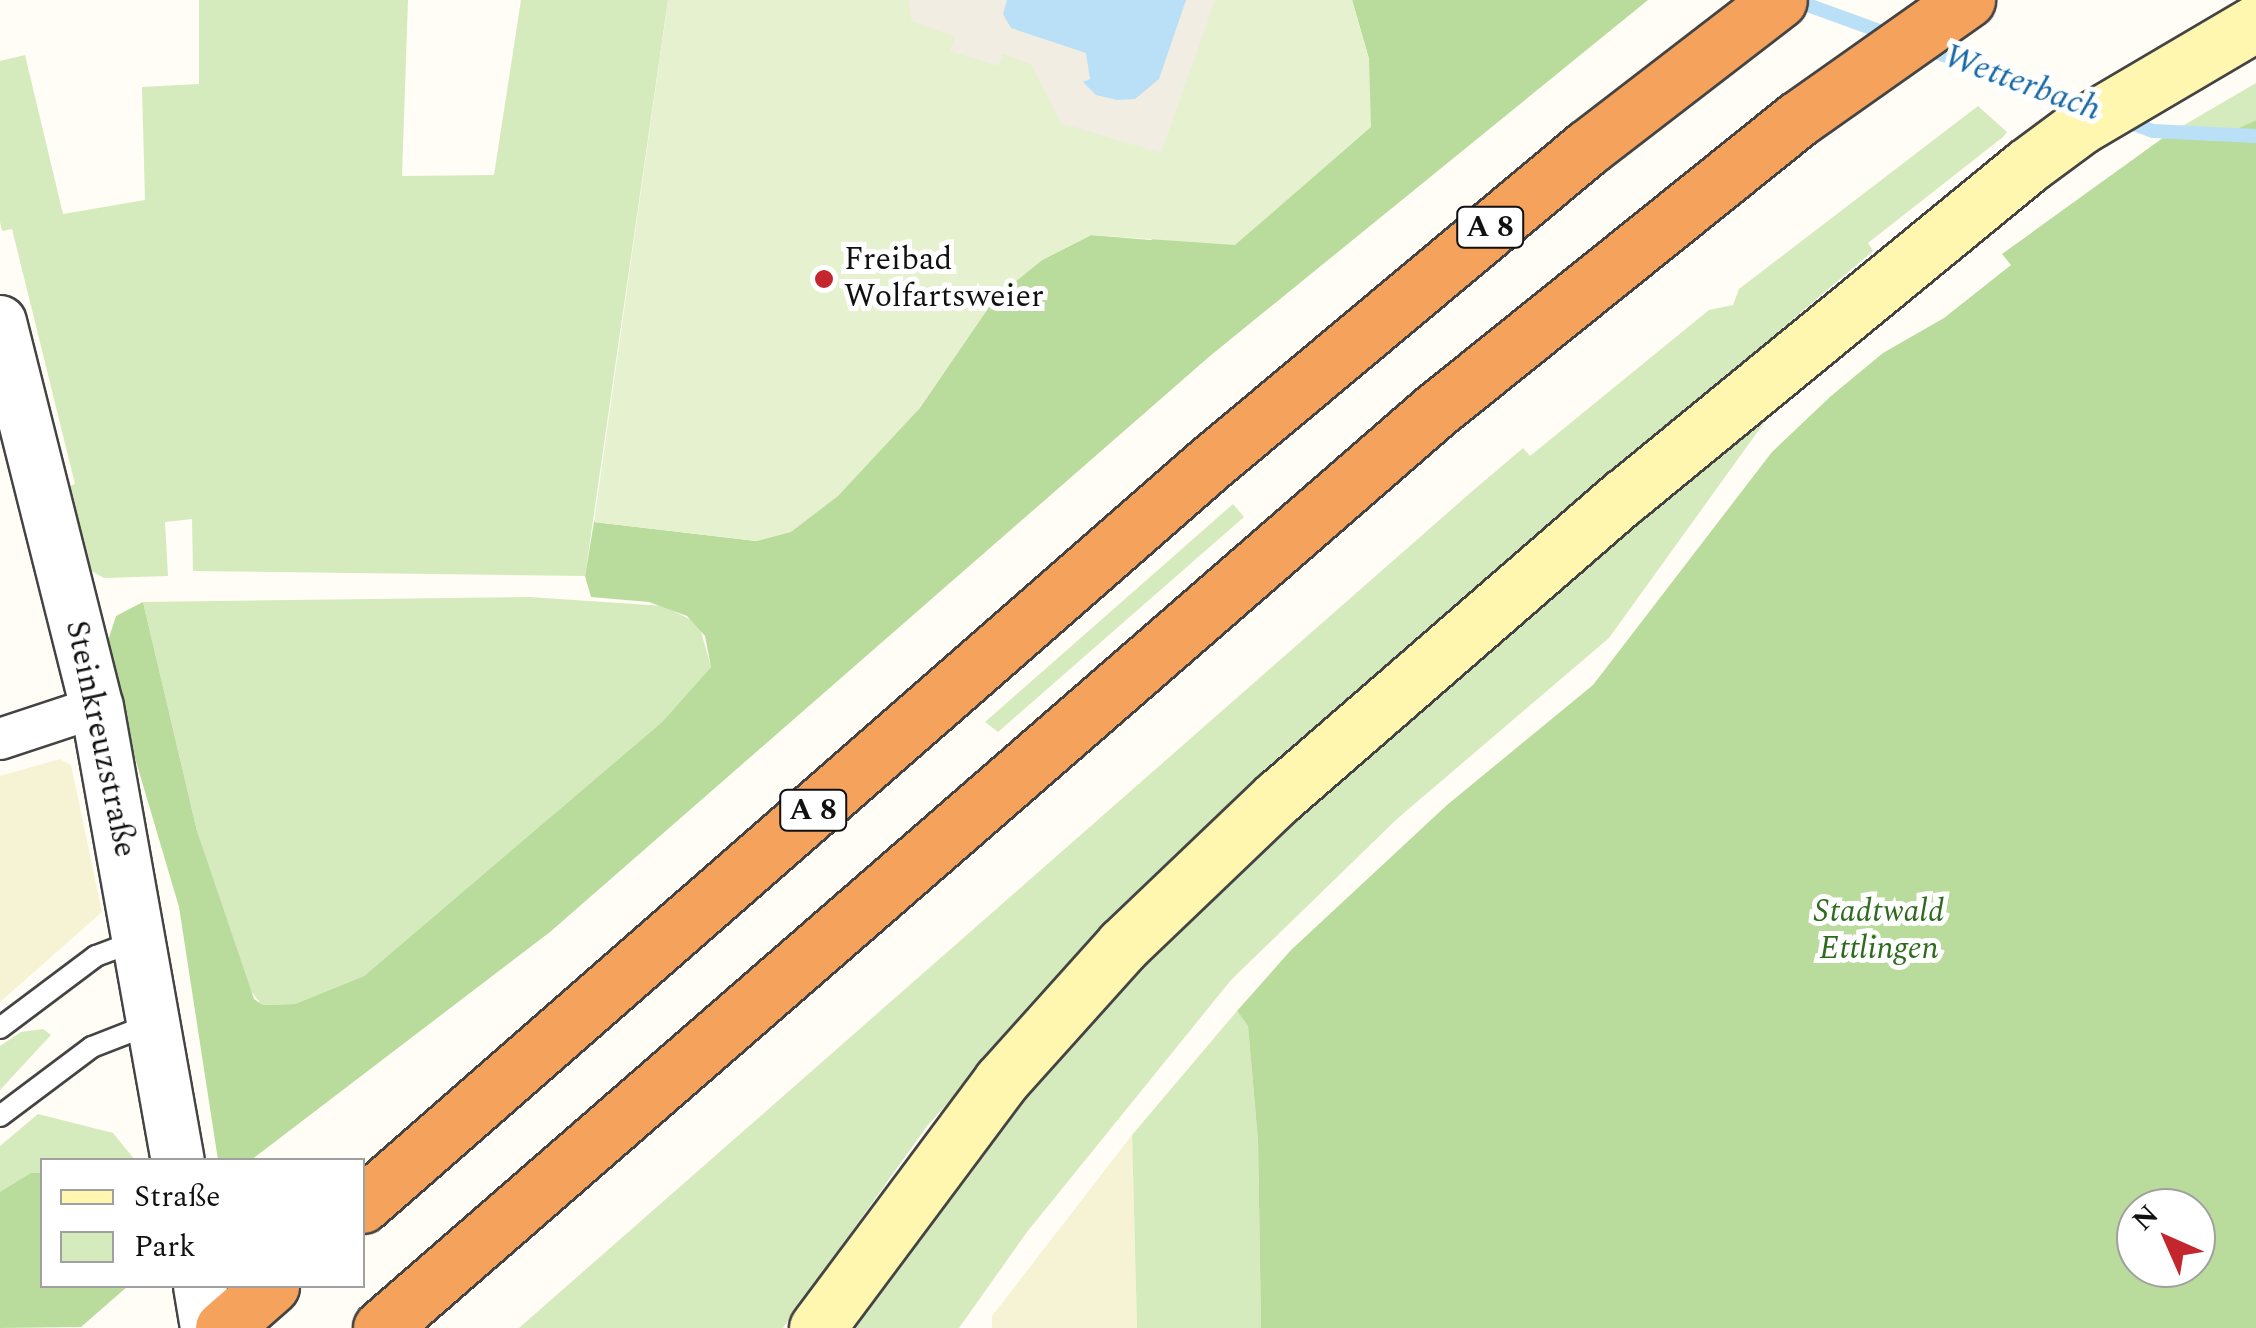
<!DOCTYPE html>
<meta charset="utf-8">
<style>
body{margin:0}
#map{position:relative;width:2256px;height:1328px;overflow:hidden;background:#fffdf5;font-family:Spectral,serif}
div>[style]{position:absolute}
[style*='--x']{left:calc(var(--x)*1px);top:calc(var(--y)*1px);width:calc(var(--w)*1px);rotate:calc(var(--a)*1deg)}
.farmland>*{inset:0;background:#f6f3d4}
.green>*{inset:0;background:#d5ebbd}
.forest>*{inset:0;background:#b9dc9c}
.pitch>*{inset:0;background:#e6f2cf}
.plaza>*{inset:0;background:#f1ede2}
.water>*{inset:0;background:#b9e0f7}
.stream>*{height:14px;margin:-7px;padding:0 7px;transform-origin:7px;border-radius:7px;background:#b9e0f7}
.roads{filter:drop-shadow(2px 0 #444) drop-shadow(-2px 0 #444) drop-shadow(0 2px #444) drop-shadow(0 -2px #444)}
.service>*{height:20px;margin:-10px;padding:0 10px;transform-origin:10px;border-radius:10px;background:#fff}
.minor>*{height:40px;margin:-20px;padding:0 20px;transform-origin:20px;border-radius:20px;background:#fff}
.tertiary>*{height:52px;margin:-26px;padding:0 26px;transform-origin:26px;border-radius:26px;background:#fff}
.secondary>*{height:55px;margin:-27.5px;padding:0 27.5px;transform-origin:27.5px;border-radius:27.5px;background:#fff6b0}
.motorway>*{height:55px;margin:-27.5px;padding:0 27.5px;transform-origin:27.5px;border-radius:27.5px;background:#f5a25d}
.dots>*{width:28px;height:28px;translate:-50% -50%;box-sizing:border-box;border:5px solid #fff;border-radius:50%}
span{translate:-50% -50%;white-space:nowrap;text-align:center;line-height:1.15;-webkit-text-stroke:10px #fff;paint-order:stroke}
.shield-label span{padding:2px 8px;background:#fff;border:2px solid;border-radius:8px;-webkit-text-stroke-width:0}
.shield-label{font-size:30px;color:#111;font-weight:700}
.poi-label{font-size:32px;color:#111}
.left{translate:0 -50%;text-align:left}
.street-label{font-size:32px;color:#111}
.park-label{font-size:32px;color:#2f6b1f;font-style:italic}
.water-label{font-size:35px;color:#1768a6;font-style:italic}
.legend{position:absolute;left:40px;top:1158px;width:325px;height:130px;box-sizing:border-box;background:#fff;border:2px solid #a0a0a0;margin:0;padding:12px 18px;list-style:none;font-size:30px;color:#111}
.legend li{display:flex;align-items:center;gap:20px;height:50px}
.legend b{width:50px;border:2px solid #a0a0a0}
.north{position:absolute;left:2116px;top:1188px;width:100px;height:100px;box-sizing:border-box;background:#fff;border:2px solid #a0a0a0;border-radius:50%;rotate:315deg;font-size:28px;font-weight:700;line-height:40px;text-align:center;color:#111}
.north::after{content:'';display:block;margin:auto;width:35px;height:45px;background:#c4262e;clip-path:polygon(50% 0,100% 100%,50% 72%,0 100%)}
</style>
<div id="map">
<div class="farmland">
<div style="clip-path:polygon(60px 759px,71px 765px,102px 912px,0 1002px,0 776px)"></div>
<div style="clip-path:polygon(1132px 1135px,1137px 1328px,992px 1328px,992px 1316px)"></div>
</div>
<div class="green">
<div style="clip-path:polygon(199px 0,408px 0,402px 176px,494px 175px,521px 0,668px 0,585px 576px,193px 571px,192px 519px,165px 522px,168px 576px,104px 578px,90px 570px,65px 488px,75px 484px,12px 229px,2px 231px,0 222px,0 61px,25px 55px,63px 214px,145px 200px,142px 87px,199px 84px)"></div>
<div style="clip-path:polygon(2256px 83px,2256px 120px,2243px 127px,2213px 141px,2167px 135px)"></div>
<div style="clip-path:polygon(1978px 106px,2007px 132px,2003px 137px,1868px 243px,1873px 251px,1375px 676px,1124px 907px,927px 1126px,783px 1328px,519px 1328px,1469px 494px,1523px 448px,1530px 456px,1709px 310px,1733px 305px,1739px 289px)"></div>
<div style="clip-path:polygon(1774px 409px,1609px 638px,1398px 818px,1231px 980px,1027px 1232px,959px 1328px,846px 1328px,955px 1176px,1155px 946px,1389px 732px)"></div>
<div style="clip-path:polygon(1233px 504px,1244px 517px,998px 732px,985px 722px)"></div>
<div style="clip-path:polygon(529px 597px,664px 606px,699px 624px,711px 667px,662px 722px,364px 976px,295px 1004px,262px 1005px,242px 980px,197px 831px,143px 602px)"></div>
<div style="clip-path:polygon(1237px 1011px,1248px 1026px,1258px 1141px,1261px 1328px,1137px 1328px,1132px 1135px)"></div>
<div style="clip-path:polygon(43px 1029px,51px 1035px,0 1090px,0 1046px,21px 1032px)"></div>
<div style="clip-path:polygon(38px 1114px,113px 1133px,135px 1160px,42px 1160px,42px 1173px,0 1192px,0 1146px)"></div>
</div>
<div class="forest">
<div style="clip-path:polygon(1352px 0,1648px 0,1210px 356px,550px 932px,251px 1160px,218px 1160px,179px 907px,104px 653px,116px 616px,143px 602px,197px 831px,254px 999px,263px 1005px,295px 1004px,364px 976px,662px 722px,711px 667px,705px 636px,687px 616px,649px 602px,591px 597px,585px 576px,594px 522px,756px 541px,919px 409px,995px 298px,1042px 260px,1091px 235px,1151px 240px,1369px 59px)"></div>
<div style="clip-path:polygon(evenodd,2256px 120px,2256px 1328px,1261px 1328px,1258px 1141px,1248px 1026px,1237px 1011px,1291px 950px,1447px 805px,1593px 685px,1772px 452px,1831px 396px,1883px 353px,1944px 318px,2011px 265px,2002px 254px,2167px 135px,2213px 141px,2256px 120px,2196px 1208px,2196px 1268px,2136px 1268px,2136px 1208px,2196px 1208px)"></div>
<div style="clip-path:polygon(31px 1173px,42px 1173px,42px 1286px,128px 1286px,81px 1327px,0 1328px,0 1192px)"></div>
</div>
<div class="pitch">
<div style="clip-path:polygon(668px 0,1352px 0,1369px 59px,1371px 127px,1235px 245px,1091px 235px,1042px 260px,995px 298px,919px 409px,838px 496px,791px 532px,757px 541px,594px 522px)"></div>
</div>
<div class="plaza">
<div style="clip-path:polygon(908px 0,1007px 0,1003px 14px,1011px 28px,1086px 53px,1091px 80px,1084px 82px,1159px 79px,1186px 0,1215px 0,1161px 153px,1061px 123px,1031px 64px,1003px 54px,999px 66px,950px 51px,955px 37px,912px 21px)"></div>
</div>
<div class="water">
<div style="clip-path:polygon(1007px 0,1186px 0,1159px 79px,1135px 99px,1117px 100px,1096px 95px,1083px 82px,1090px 79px,1086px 53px,1011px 28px,1003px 14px)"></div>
</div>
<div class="stream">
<div style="--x:1794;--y:0;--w:105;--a:20"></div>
<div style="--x:1922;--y:47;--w:174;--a:20.2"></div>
<div style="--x:2120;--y:119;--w:35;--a:20"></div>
<div style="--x:2153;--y:131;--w:103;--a:2.8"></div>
</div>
<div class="roads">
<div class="service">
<div style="--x:0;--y:1028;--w:120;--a:-36.9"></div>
<div style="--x:96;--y:956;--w:43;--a:-20.6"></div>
<div style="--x:0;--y:1116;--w:115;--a:-36.9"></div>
<div style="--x:92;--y:1047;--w:63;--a:-21.3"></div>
</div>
<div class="minor">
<div style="--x:0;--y:739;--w:102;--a:-18.3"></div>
</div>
<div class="tertiary">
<div style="--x:0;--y:322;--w:397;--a:75.9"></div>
<div style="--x:97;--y:707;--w:460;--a:79.9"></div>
<div style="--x:200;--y:1286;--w:43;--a:80.5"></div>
</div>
<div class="secondary">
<div style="--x:817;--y:1328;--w:308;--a:-53.3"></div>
<div style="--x:1001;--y:1081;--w:183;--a:-48.1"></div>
<div style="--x:1123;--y:945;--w:213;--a:-43.7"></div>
<div style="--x:1277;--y:798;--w:461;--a:-41"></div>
<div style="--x:1625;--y:496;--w:520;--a:-39.38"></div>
<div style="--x:2027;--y:166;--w:67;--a:-36.5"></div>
<div style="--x:2081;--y:126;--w:203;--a:-30.5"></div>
</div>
<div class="motorway">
<div style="--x:362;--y:1205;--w:1125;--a:-41.18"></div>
<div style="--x:1209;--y:464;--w:493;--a:-39.9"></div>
<div style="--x:1587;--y:148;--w:242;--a:-37.6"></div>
<div style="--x:223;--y:1328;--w:64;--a:-41.2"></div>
<div style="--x:381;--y:1328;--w:1398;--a:-41.03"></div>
<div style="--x:1436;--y:410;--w:464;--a:-38.8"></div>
<div style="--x:1798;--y:119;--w:207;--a:-35.2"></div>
</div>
</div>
<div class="dots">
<div style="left:824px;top:279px;background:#c4262e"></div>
</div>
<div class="shield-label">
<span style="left:1490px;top:227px">A 8</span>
<span style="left:813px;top:810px">A 8</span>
</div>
<div class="poi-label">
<span class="left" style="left:844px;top:279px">Freibad<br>Wolfartsweier</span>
</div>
<div class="street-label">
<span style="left:100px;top:739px;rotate:78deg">Steinkreuzstraße</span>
</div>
<div class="park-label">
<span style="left:1879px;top:931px">Stadtwald<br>Ettlingen</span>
</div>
<div class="water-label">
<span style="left:2022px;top:83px;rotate:20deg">Wetterbach</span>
</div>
<ul class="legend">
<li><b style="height:12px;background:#fff6b0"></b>Straße</li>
<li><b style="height:28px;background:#d5ebbd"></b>Park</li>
</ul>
<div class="north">N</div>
</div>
